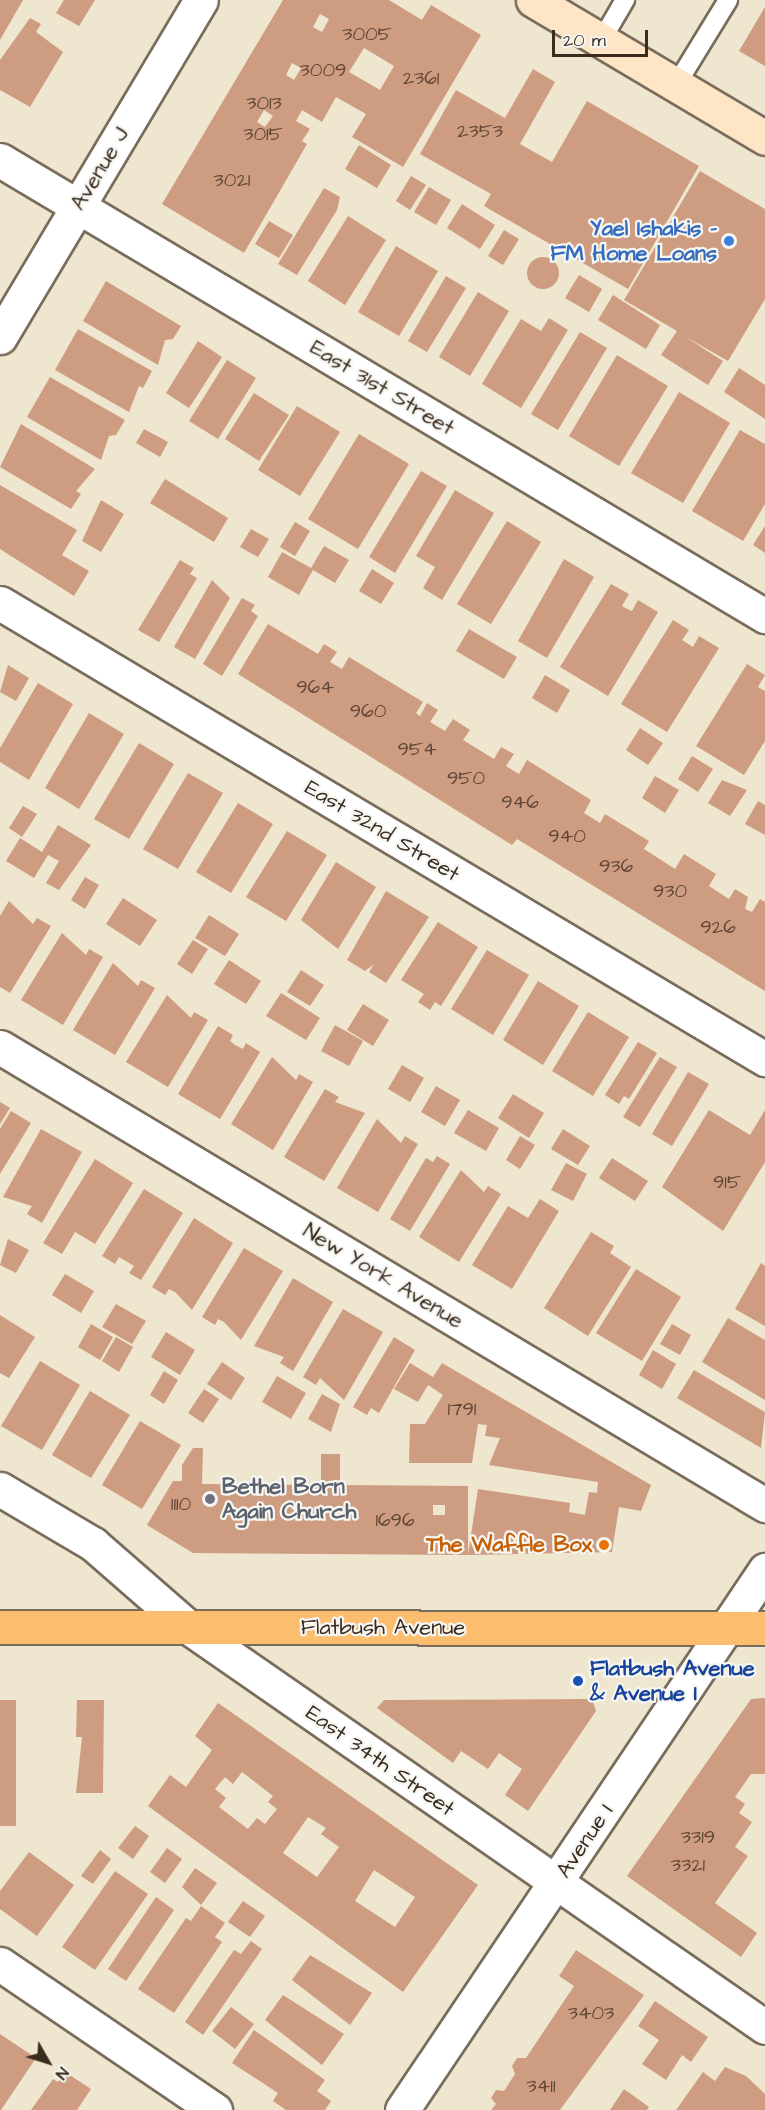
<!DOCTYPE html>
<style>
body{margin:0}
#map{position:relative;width:765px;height:2110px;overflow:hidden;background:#eee6ce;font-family:"Architects Daughter",sans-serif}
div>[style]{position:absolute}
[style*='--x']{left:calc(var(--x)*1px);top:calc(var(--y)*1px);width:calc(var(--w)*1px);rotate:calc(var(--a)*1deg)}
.building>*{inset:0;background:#ce9c80}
.round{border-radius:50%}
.roads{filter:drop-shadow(2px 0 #7a6c5c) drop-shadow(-2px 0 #7a6c5c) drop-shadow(0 2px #7a6c5c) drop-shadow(0 -2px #7a6c5c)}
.service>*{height:18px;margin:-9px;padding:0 9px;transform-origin:9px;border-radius:9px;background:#fff}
.minor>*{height:33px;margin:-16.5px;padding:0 16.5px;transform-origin:16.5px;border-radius:16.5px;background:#fff}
.secondary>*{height:33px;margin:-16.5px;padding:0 16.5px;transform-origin:16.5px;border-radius:16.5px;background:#fee5c5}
.primary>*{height:33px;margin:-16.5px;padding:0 16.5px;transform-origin:16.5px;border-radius:16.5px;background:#fcbd6f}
.dots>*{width:16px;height:16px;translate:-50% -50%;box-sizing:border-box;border:3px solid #f6f6f2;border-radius:50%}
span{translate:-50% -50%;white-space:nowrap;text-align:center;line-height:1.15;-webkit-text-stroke:4.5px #f6f6f2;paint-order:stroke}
.number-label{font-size:20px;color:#604636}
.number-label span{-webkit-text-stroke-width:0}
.street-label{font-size:22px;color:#3b2a1e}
.shop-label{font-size:22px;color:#366cbe;font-weight:700}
.right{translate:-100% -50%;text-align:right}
.worship-label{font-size:22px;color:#5b616d;font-weight:700}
.left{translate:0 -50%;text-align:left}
.food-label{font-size:22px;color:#c56008;font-weight:700}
.transit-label{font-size:22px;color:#164399;font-weight:700}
.north{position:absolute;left:18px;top:2032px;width:60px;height:60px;-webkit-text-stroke:4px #f6f6f2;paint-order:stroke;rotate:129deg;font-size:16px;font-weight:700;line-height:24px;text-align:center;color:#3b2a1e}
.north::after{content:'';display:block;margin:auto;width:21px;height:27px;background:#3b2a1e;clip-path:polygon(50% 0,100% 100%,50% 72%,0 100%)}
.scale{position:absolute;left:552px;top:30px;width:96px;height:27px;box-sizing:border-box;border:3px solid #3b2a1e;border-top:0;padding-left:8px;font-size:18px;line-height:21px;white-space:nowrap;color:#3b2a1e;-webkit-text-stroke:4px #f6f6f2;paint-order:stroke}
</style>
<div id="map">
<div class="building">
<div style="clip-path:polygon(0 0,23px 0,0 40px)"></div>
<div style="clip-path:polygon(64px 0,95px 0,79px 26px,56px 13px)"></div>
<div style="clip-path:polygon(evenodd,283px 0,389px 0,422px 20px,431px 5px,481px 35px,403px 167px,352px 137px,366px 114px,336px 97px,322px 122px,302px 110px,296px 121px,310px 129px,302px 141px,307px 144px,244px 253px,162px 204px,283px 0,320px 14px,329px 19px,322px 32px,313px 27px,320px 14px,283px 0,364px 48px,394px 66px,380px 90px,349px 72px,364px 48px,283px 0,292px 63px,301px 68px,294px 80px,286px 75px,292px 63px,283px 0,264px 110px,273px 116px,265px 127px,257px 122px,264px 110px)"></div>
<div style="clip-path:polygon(765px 7px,765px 66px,739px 51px)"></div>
<div style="clip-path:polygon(30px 18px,41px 24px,36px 32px,63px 52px,30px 107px,0 90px,0 60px)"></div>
<div style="clip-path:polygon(533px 69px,555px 82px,520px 144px,552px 162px,587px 101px,699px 166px,628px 289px,484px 206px,491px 194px,420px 154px,456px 90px,505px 118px)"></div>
<div style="clip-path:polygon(359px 145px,391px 165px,377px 188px,345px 169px)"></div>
<div style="clip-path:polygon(700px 171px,765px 209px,765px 299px,728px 361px,684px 336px,723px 361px,708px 385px,661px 355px,677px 331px,624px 300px)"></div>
<div style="clip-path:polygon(411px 176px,426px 185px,410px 210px,396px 201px)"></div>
<div style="clip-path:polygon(429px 187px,451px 200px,436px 225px,414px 212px)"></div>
<div style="clip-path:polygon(324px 188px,340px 197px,337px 210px,297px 275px,278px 264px)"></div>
<div style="clip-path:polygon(462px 204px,495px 225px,480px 249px,447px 228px)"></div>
<div style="clip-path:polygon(348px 216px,386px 240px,345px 305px,308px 281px)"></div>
<div style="clip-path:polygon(269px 221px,293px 235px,279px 258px,255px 244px)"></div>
<div style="clip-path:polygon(504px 230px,519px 239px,503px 265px,488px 256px)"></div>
<div style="clip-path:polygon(396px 246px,438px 271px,399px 336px,358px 312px)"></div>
<div class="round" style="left:527px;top:257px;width:32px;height:32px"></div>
<div style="clip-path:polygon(579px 275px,602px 289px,589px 312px,565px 298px)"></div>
<div style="clip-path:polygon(446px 276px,466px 288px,427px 352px,408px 341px)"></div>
<div style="clip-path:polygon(106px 281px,181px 326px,173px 339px,165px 340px,158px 365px,83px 321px)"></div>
<div style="clip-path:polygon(478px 292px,509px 311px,470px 376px,439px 357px)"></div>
<div style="clip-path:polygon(613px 295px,660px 325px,646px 349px,598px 320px)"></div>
<div style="clip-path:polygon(549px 318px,568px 330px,521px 408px,482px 384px,521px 319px,541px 331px)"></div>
<div style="clip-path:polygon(78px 329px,152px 371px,143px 388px,139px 386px,129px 412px,55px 370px)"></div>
<div style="clip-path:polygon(580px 332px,607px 348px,558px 430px,531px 414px)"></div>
<div style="clip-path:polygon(198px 341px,222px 357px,189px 408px,166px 393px)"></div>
<div style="clip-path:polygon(617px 355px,668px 386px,619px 466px,569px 436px)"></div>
<div style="clip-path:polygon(227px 360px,256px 378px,218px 439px,189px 421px)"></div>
<div style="clip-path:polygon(739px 368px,765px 385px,765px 419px,724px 392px)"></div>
<div style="clip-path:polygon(50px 377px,125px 420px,116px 435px,109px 436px,101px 460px,27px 417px)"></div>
<div style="clip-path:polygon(679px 392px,730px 423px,683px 503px,631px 473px)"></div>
<div style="clip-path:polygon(254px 393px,289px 415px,259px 461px,225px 439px)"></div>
<div style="clip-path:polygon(297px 406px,340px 432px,300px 496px,258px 470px)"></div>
<div style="clip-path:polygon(21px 424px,95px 469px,76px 491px,81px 494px,71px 509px,0 467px)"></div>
<div style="clip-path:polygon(144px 429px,168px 442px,160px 457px,136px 443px)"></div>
<div style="clip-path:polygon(740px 430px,765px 444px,765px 504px,743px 541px,692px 511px)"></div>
<div style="clip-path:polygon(359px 434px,409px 464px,358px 549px,308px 519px)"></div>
<div style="clip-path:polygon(421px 471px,447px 486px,395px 573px,369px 557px)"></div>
<div style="clip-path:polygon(165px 479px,228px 518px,214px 542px,150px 503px)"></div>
<div style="clip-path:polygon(0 485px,77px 530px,62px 555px,89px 571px,74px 596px,0 549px)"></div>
<div style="clip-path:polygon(455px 490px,494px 513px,442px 600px,423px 588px,435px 567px,416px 556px)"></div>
<div style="clip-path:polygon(101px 500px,124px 514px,101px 552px,82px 541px)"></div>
<div style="clip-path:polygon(507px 521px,541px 542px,491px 624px,457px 604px)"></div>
<div style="clip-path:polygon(295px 522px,310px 531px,295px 556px,280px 547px)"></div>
<div style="clip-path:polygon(765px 526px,765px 553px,753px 545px)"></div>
<div style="clip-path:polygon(251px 529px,269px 539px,258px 557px,240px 547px)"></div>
<div style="clip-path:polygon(324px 546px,349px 560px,335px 583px,313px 570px,299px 595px,268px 577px,282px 552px,311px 568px)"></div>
<div style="clip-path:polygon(564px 559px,594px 577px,547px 658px,518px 641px)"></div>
<div style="clip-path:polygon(180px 560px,194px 568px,190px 574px,197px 578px,159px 642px,138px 630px)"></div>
<div style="clip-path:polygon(372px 569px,394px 583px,381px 604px,359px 591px)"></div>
<div style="clip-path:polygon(212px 580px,230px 598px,195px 659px,174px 647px)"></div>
<div style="clip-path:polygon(611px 584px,629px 594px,622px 606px,627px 609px,632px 611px,638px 600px,658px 612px,608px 696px,560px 667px)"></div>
<div style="clip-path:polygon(242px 598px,255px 605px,251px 611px,258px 616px,222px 676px,203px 664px)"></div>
<div style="clip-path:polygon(673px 620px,689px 630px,682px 640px,693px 647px,699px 636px,719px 648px,667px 732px,621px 704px)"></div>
<div style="clip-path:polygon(268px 624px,318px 654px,324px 644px,337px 652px,330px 662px,342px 669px,349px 657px,423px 702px,416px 713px,420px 716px,427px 703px,438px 710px,430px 722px,445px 731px,453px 719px,470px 730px,463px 740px,494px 759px,501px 747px,514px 754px,506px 766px,519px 774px,527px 760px,591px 800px,584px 813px,600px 823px,605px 814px,649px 841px,644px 849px,675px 869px,684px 854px,716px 874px,709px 886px,729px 899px,735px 889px,748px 897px,745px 909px,752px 912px,760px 899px,765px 902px,765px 991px,517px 839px,512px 845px,238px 674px)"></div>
<div style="clip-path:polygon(469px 629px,517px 657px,504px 679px,456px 651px)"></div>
<div style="clip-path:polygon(747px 664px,765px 675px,758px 687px,765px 691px,765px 741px,744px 775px,696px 746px)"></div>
<div style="clip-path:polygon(8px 665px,29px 678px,16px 701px,0 692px)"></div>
<div style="clip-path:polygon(545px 675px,570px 690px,557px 713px,532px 698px)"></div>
<div style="clip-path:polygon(38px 683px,73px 704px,29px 780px,0 762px,0 748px)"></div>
<div style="clip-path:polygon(89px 713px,124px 734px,79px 809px,45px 788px)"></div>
<div style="clip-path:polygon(640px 728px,663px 743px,648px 765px,626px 750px)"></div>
<div style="clip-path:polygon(139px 743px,174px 764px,129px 839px,94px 819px)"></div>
<div style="clip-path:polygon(692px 756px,713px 769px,698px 792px,678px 779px)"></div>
<div style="clip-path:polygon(188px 773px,223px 793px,178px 869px,143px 849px)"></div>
<div style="clip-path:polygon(655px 776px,679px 790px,665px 813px,642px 798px)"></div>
<div style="clip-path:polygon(722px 780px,747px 790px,730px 816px,708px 803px)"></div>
<div style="clip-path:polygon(758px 801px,765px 805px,765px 835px,745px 824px)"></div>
<div style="clip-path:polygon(238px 803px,273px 824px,231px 893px,196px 872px)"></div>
<div style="clip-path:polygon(23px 806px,37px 814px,22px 837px,9px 828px)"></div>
<div style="clip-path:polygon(58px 825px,91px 845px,59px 890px,46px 883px,59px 861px,48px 855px,34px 878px,6px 861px,20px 838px,42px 852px)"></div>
<div style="clip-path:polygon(287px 831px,327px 855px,286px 921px,246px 897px)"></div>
<div style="clip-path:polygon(336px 862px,376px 887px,338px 949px,301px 920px)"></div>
<div style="clip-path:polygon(85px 877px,99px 885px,85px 909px,71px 900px)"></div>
<div style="clip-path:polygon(386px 891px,429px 917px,386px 983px,369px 972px,374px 964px,365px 971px,347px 960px)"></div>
<div style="clip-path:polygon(123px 898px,157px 920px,140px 946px,106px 924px)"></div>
<div style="clip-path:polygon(9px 901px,33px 924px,37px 918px,51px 926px,10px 993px,0 987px,0 916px)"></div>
<div style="clip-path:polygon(209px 915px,239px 934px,225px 956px,195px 938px)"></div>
<div style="clip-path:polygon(438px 922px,478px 947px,441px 1006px,435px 1002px,430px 1010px,418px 1002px,424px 994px,401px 980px)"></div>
<div style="clip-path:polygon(62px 933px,86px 955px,89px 949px,103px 957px,63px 1025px,21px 1000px)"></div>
<div style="clip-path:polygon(193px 940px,208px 949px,192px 974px,177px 964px)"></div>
<div style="clip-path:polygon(487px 950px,529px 975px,493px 1035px,451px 1009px)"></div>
<div style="clip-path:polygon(229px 960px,261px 981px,246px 1004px,214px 984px)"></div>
<div style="clip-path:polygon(113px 963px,138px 986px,141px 980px,155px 988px,115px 1055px,73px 1030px)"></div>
<div style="clip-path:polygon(301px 970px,324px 985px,310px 1006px,287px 992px)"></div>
<div style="clip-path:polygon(538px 981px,579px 1006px,543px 1065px,503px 1040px)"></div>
<div style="clip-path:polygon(281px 993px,320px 1018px,306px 1040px,266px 1016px)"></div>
<div style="clip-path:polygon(167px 995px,191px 1018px,194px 1012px,208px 1020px,168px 1087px,126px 1062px)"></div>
<div style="clip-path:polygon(363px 1004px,389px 1020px,373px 1046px,347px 1030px)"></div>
<div style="clip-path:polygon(588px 1012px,629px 1037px,593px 1096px,552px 1071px)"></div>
<div style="clip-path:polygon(335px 1025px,363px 1041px,349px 1066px,321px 1051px)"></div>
<div style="clip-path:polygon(218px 1026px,233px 1035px,230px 1041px,235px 1045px,243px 1049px,246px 1043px,260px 1052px,220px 1119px,178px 1094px)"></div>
<div style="clip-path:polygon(638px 1042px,657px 1053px,629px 1099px,624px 1096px,619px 1104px,605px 1095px)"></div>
<div style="clip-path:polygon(272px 1057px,296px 1080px,299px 1074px,313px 1082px,273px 1150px,231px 1124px)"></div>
<div style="clip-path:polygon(660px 1057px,677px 1067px,640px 1127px,623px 1117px)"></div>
<div style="clip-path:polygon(402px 1065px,424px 1078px,410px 1102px,388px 1089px)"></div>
<div style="clip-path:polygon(688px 1072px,709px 1084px,672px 1146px,652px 1134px)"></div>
<div style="clip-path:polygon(436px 1086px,460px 1100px,445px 1126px,421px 1112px)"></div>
<div style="clip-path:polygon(325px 1089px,339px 1097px,335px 1102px,365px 1113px,324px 1181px,284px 1157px)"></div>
<div style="clip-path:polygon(513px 1094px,544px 1113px,529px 1138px,498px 1118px)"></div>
<div style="clip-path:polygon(0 1102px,10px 1108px,0 1124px)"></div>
<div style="clip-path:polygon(468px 1110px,499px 1128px,486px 1151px,454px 1133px)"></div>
<div style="clip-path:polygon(709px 1110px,750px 1135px,765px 1110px,765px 1162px,723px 1231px,662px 1187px)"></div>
<div style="clip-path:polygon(11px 1111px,31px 1123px,0 1174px,0 1129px)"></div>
<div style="clip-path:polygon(377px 1119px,401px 1143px,405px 1136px,418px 1144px,378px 1212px,337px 1188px)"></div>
<div style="clip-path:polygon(41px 1129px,82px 1152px,42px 1223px,27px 1214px,32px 1206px,3px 1197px)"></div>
<div style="clip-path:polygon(563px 1129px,590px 1146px,578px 1165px,551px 1149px)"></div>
<div style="clip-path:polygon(520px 1136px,535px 1145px,520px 1169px,506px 1160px)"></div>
<div style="clip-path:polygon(437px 1156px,450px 1164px,410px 1231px,390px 1219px,426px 1158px,433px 1162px)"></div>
<div style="clip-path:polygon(612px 1158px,648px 1181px,635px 1201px,599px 1178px)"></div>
<div style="clip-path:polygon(95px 1159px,133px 1183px,95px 1244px,75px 1232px,62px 1254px,43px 1243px)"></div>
<div style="clip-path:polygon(566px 1163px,587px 1174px,573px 1201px,551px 1190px)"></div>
<div style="clip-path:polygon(461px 1170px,484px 1192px,488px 1186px,501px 1194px,459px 1262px,419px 1237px)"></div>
<div style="clip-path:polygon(144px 1189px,183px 1213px,141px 1280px,129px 1273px,134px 1266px,126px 1261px,119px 1257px,115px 1264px,102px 1256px)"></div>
<div style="clip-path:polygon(540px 1199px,559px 1211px,512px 1289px,472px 1265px,508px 1206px,528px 1218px)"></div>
<div style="clip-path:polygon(194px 1218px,233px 1243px,192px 1310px,175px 1292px,169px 1289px,165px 1295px,152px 1287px)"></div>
<div style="clip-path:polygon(591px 1232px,614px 1246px,610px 1253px,631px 1267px,588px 1336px,544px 1308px)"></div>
<div style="clip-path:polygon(8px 1239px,29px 1250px,16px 1273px,0 1265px)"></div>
<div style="clip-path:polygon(244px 1248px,283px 1271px,241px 1340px,224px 1322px,218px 1319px,215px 1325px,202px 1317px)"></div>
<div style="clip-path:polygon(761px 1263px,765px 1266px,765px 1326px,735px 1309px)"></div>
<div style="clip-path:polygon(636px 1269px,681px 1297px,642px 1361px,596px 1333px)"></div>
<div style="clip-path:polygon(65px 1274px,94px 1291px,81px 1313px,52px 1295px)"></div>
<div style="clip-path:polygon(293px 1278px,333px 1302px,293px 1371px,280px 1363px,284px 1357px,254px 1346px)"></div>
<div style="clip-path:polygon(116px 1304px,146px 1321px,132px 1344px,102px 1327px)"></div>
<div style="clip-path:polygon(343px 1309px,383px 1332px,344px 1400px,320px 1378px,316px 1385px,303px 1377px)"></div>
<div style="clip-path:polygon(0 1315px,35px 1337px,9px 1378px,0 1373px)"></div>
<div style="clip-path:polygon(728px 1318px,765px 1340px,765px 1400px,702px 1362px)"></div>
<div style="clip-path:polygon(91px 1324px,113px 1337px,100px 1360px,78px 1347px)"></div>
<div style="clip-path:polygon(672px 1324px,691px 1335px,680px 1355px,660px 1344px)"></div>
<div style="clip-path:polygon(166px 1332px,195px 1350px,180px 1375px,151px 1357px)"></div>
<div style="clip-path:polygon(116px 1337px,133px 1347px,119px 1372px,102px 1361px)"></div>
<div style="clip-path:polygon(394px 1337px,415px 1350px,379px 1413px,371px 1408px,367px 1415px,353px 1407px)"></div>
<div style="clip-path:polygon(653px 1350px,676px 1364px,662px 1389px,639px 1375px)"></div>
<div style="clip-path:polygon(40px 1361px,80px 1385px,42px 1450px,1px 1426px)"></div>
<div style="clip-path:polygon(222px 1362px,245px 1378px,231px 1400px,207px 1384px)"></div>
<div style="clip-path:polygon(evenodd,410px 1363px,433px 1377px,442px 1363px,651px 1485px,641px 1511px,619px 1507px,612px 1552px,468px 1555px,193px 1553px,147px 1525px,173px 1481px,182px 1481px,182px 1465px,193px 1448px,203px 1448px,202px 1484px,321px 1485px,321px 1454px,340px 1454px,340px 1485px,468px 1486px,468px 1555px,478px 1489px,570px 1503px,569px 1512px,585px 1515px,589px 1492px,597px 1493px,598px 1482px,489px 1465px,500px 1438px,485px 1436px,487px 1425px,478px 1424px,472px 1463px,409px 1463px,410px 1424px,425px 1424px,443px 1395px,428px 1385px,418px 1402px,394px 1389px,410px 1363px,433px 1505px,445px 1505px,445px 1515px,433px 1515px,433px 1505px)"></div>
<div style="clip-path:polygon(694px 1370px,765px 1412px,761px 1448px,677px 1398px)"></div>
<div style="clip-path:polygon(164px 1371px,178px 1380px,164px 1404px,150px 1395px)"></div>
<div style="clip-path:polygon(277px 1376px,306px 1393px,291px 1419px,262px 1402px)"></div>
<div style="clip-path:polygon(204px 1389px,219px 1399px,203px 1423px,188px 1413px)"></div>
<div style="clip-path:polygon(90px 1391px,130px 1415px,91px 1478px,52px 1455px)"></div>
<div style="clip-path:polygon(322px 1394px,340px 1404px,331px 1432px,308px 1419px)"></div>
<div style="clip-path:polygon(140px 1421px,181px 1445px,142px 1509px,102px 1485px)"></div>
<div style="clip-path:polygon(765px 1698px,765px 1774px,751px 1774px,735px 1797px,745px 1804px,739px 1813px,752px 1822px,735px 1847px,748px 1856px,715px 1903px,757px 1933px,741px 1957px,627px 1876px,751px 1699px)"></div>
<div style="clip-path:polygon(592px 1699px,596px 1711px,528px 1811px,505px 1795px,522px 1769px,499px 1753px,488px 1769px,461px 1751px,453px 1763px,377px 1708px,384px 1700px)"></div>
<div style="clip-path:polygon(0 1700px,16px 1700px,16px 1826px,0 1826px)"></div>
<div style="clip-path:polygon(77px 1700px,104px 1700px,103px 1793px,76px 1793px,82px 1737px,76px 1737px)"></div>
<div style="clip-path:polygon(evenodd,218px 1703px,478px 1885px,403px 1992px,148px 1806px,170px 1775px,186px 1787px,212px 1750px,195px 1736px,218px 1703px,242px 1772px,273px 1796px,268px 1802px,277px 1809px,265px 1824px,257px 1818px,248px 1829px,219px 1807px,226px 1798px,215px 1789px,225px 1777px,233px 1784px,242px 1772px,218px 1703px,308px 1817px,326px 1828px,321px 1834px,339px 1847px,317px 1877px,283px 1853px,308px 1817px,218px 1703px,374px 1870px,415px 1897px,395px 1927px,355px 1901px,374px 1870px)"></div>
<div style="clip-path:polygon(135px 1826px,149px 1836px,133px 1859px,118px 1848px)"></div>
<div style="clip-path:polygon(167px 1848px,182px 1859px,165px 1883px,150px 1872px)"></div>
<div style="clip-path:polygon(100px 1850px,111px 1859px,93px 1884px,81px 1876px)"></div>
<div style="clip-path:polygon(29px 1852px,74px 1885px,37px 1936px,0 1909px,0 1891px)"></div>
<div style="clip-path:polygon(195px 1868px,217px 1883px,201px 1905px,182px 1887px)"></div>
<div style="clip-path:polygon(115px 1871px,148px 1894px,95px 1970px,62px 1947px)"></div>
<div style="clip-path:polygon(156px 1897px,174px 1910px,126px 1981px,108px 1969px)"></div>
<div style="clip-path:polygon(243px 1901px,265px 1916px,250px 1937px,228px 1922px)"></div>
<div style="clip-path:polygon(201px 1906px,225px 1923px,215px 1937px,222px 1942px,174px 2013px,138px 1989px,186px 1918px,191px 1921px)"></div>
<div style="clip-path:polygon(251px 1941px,262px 1949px,203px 2035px,185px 2022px,234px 1950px,241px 1954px)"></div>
<div style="clip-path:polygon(576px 1950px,644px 1995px,560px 2110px,491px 2110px,496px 2104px,491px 2098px,496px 2090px,504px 2091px,515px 2074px,512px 2066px,517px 2058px,526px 2058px,574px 1986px,559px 1976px)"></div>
<div style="clip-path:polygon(310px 1955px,372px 1993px,350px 2025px,292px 1980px)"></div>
<div style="clip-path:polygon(283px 1995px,344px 2034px,322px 2065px,265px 2020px)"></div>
<div style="clip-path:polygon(655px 2001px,708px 2037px,691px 2062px,682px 2055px,666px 2080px,642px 2064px,659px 2040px,638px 2026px)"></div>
<div style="clip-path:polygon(231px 2007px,254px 2024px,235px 2049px,212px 2031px)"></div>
<div style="clip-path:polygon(254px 2030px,325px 2080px,317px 2091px,331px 2101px,325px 2110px,286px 2110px,273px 2101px,278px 2093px,232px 2063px)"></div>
<div style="clip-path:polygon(0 2034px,36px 2058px,1px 2110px,0 2110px)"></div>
<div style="clip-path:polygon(725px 2067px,746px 2076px,765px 2094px,765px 2110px,676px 2110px,703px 2072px,715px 2081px)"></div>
<div style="clip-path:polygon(65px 2072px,91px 2089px,77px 2110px,31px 2110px,53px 2079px,58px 2082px)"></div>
<div style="clip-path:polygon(624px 2089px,649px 2107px,647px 2110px,610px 2110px)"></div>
</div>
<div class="roads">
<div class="service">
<div style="--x:601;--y:41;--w:48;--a:-59.7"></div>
<div style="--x:676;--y:85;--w:100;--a:-58.5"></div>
</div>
<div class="minor">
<div style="--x:0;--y:160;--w:891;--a:30.8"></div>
<div style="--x:0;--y:337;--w:392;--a:-59.2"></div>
<div style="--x:0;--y:603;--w:891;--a:30.8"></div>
<div style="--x:0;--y:1047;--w:892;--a:30.91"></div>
<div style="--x:0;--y:1489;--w:108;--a:30.6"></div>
<div style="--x:93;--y:1544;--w:126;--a:41.1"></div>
<div style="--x:188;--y:1627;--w:702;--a:34.73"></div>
<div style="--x:0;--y:1964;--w:260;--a:34.2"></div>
<div style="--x:402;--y:2110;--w:651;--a:-56.09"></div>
</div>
<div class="secondary">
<div style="--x:533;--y:0;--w:270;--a:30.7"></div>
</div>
<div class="primary">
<div style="--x:0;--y:1627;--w:765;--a:0.07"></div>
</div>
</div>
<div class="dots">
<div style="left:729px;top:241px;background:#3f7fe0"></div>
<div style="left:210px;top:1499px;background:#6b7280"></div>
<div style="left:604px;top:1545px;background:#e8710a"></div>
<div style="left:578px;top:1681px;background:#1a4fb4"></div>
</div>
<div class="number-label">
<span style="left:367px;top:34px">3005</span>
<span style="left:323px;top:70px">3009</span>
<span style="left:421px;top:78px">2361</span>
<span style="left:264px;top:103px">3013</span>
<span style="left:480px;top:131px">2353</span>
<span style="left:263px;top:134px">3015</span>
<span style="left:232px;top:180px">3021</span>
<span style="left:315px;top:687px">964</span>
<span style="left:368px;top:711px">960</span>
<span style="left:417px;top:749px">954</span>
<span style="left:466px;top:778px">950</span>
<span style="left:520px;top:802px">946</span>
<span style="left:567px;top:836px">940</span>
<span style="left:616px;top:866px">936</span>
<span style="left:670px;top:891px">930</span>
<span style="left:718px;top:927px">926</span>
<span style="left:727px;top:1182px">915</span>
<span style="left:462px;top:1409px">1791</span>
<span style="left:181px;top:1504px">1110</span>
<span style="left:395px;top:1520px">1696</span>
<span style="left:698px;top:1837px">3319</span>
<span style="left:688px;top:1865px">3321</span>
<span style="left:591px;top:2013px">3403</span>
<span style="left:541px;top:2086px">3411</span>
</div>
<div class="street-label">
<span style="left:100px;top:169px;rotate:-59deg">Avenue J</span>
<span style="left:382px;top:388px;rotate:31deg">East 31st Street</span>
<span style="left:382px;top:831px;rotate:31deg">East 32nd Street</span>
<span style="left:383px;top:1276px;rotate:31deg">New York Avenue</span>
<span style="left:383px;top:1628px">Flatbush Avenue</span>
<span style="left:380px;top:1761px;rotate:35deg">East 34th Street</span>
<span style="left:585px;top:1841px;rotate:-56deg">Avenue I</span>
</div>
<div class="shop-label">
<span class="right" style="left:717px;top:241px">Yael Ishakis -<br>FM Home Loans</span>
</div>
<div class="worship-label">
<span class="left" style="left:222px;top:1499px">Bethel Born<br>Again Church</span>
</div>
<div class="food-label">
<span class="right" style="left:592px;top:1545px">The Waffle Box</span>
</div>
<div class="transit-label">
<span class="left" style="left:590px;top:1681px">Flatbush Avenue<br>&amp; Avenue I</span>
</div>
<div class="north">N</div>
<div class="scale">20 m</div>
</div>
